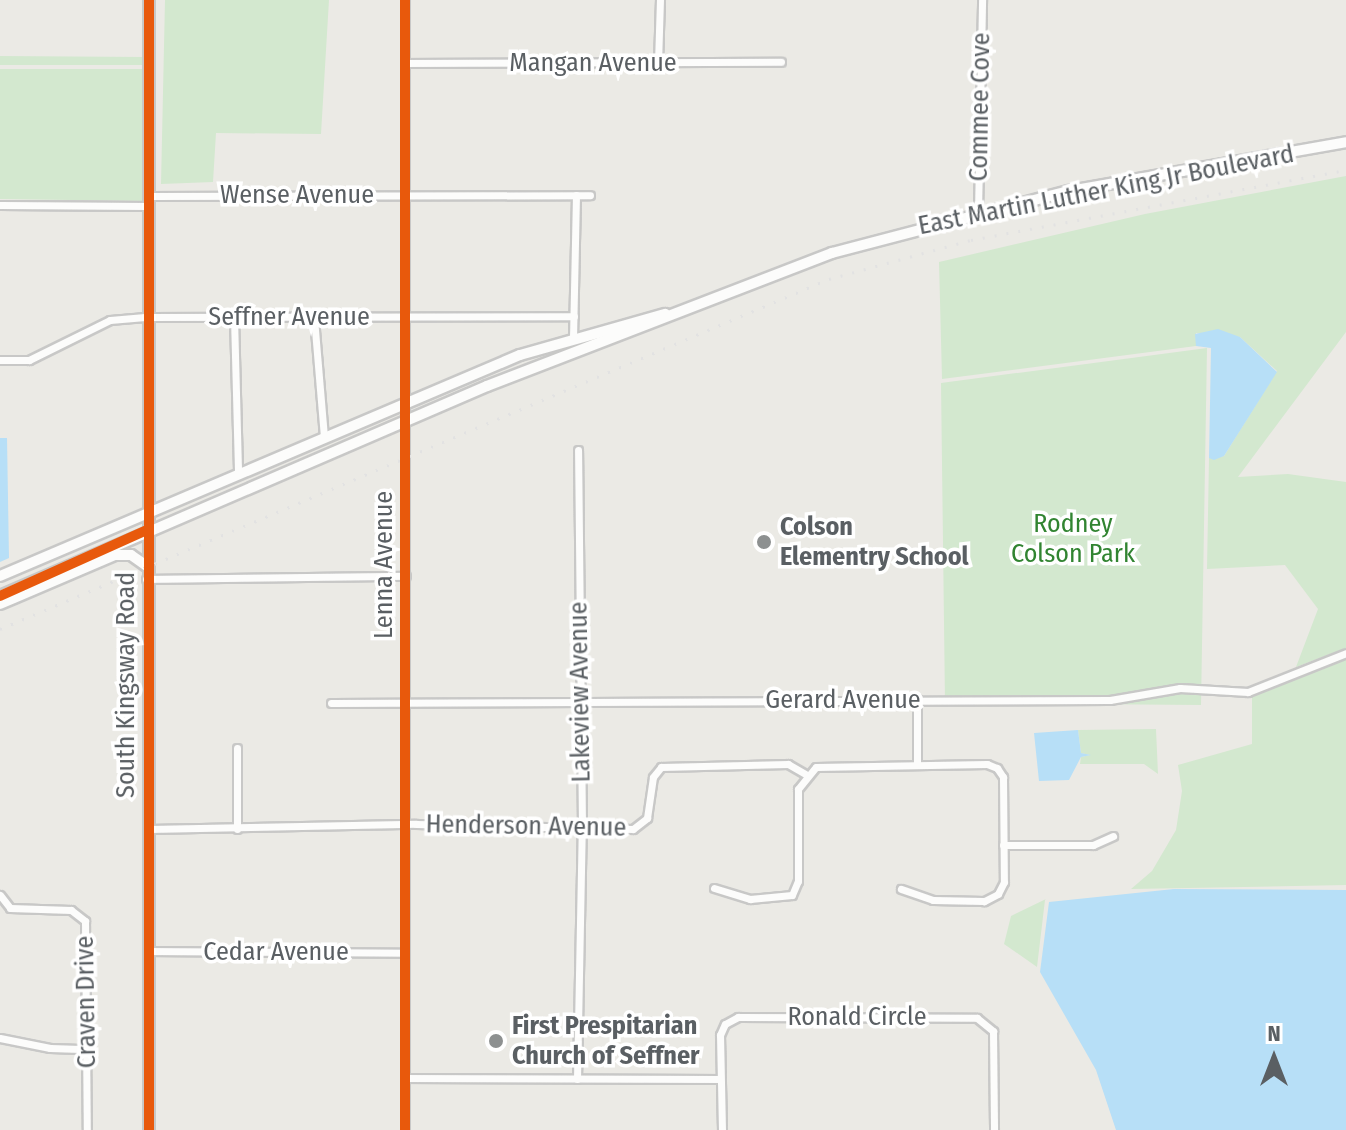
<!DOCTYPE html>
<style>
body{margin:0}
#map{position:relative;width:1346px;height:1130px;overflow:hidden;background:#ebeae5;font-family:"Fira Sans Condensed",sans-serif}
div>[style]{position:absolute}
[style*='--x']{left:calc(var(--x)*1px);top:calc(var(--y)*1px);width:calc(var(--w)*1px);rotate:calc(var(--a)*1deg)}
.green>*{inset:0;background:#d3e8cf}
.water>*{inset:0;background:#b7dff7}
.roads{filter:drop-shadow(2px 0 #c8c8c7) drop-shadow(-2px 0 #c8c8c7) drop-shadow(0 2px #c8c8c7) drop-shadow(0 -2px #c8c8c7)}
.street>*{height:7px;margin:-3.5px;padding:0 3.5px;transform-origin:3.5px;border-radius:3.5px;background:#fcfcfb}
.secondary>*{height:10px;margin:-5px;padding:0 5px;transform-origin:5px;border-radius:5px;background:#fcfcfb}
.rail>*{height:3px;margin-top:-1.5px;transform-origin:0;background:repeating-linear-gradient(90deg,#e2e2e2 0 2px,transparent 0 12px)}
.cycleway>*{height:10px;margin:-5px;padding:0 5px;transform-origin:5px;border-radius:5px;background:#e8590c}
.dots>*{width:22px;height:22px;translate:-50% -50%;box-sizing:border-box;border:4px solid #fff;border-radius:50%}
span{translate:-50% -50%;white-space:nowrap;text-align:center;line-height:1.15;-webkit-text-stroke:7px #fff;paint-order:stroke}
.street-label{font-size:26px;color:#5a5f63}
.park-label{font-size:26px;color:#318431}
.poi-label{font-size:26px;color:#5a5f63;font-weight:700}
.left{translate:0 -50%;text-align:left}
.north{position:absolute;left:1234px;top:1018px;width:80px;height:80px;-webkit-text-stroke:6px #fff;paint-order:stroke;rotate:0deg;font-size:22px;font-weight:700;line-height:32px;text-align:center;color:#5a5f63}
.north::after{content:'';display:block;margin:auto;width:28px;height:36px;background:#5a5f63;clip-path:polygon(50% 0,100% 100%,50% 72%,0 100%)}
</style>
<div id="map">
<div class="green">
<div style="clip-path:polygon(165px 0,329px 0,321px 134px,216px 133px,213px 182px,161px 184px)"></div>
<div style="clip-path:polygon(0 56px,145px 57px,145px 65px,0 65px)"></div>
<div style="clip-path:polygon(0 69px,144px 69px,144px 201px,0 199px)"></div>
<div style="clip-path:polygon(1346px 176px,1346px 332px,1238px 477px,1288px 474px,1346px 482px,1346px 648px,1296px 667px,1318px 609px,1285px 565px,1207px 569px,1209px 458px,1224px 456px,1277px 371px,1240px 337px,1196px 333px,1196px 346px,942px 379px,939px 262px,1145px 214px)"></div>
<div style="clip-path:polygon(1207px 348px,1201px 705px,945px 703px,941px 383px)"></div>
<div style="clip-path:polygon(1346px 658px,1346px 885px,1131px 889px,1152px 871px,1176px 830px,1182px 791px,1178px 765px,1252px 744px,1252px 695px)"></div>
<div style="clip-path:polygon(1156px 729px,1158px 774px,1144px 764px,1080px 764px,1081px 757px,1090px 755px,1081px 753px,1078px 730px)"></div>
<div style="clip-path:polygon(1046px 899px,1045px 900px,1037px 967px,1004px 944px,1011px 916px)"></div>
</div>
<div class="water">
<div style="clip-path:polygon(1218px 329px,1240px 337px,1277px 372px,1224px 456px,1214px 460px,1209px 458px,1211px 348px,1196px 346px,1195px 334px)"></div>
<div style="clip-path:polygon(0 438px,7px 438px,9px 558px,0 562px)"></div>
<div style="clip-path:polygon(1078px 730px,1081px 753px,1091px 755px,1081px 757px,1069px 780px,1039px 781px,1034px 733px)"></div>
<div style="clip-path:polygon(1174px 889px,1346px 890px,1346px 1130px,1116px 1130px,1096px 1070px,1040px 972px,1049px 902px)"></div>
</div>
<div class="roads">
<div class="street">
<div style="--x:405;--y:63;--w:376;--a:-0.2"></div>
<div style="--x:658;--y:63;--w:63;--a:-88.2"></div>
<div style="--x:148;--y:196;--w:442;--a:-0.1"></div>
<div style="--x:0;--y:205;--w:148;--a:0.4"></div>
<div style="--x:978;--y:213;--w:213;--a:-88.9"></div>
<div style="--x:234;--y:317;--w:158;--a:88.5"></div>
<div style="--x:314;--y:318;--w:120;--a:85.2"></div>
<div style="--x:573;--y:338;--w:143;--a:-88.8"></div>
<div style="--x:0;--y:360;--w:29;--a:0"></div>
<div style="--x:29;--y:360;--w:90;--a:-26.3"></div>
<div style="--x:110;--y:320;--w:38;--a:-5"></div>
<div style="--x:148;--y:317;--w:426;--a:-0.1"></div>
<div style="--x:146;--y:579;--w:260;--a:-0.7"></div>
<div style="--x:331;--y:703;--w:779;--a:-0.22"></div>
<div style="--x:1110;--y:700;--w:71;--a:-9.7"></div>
<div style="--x:1180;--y:688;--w:68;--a:3.4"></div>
<div style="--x:1248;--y:692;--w:105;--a:-21.7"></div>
<div style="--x:917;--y:764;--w:65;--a:-90"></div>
<div style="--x:149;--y:829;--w:267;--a:-1.1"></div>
<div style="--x:416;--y:824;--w:217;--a:1.3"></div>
<div style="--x:633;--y:829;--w:18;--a:-38"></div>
<div style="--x:647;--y:818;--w:41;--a:-81.7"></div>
<div style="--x:653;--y:777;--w:13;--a:-51"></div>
<div style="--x:661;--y:767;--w:127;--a:-1.4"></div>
<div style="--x:788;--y:764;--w:20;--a:30"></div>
<div style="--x:237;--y:829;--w:81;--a:-90"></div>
<div style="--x:1003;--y:845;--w:90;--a:0"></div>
<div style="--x:1093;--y:845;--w:22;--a:-24"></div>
<div style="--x:714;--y:888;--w:38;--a:17"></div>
<div style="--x:750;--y:899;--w:42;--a:-5.4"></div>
<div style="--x:792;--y:895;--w:15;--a:-67"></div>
<div style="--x:798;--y:881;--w:92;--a:-90"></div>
<div style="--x:798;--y:789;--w:28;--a:-51"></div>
<div style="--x:816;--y:767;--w:171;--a:-1"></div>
<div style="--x:987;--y:764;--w:11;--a:22"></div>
<div style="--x:997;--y:768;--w:11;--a:56"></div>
<div style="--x:1003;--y:777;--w:105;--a:89.5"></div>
<div style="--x:1004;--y:882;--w:13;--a:117"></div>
<div style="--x:998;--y:894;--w:16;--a:153"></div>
<div style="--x:984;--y:901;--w:51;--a:-178.9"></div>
<div style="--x:933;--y:900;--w:34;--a:-161"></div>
<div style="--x:0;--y:895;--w:16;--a:52"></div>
<div style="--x:10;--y:908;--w:61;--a:1.9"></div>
<div style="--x:71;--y:910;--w:18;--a:38"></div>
<div style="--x:85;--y:921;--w:209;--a:89.5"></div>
<div style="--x:148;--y:951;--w:257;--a:0.4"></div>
<div style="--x:0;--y:1038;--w:51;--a:11.3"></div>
<div style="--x:50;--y:1048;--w:38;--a:2"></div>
<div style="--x:405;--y:1078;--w:314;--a:0.2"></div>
<div style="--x:577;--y:1079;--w:253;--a:-88.9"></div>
<div style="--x:582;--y:826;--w:376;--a:-90.6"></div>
<div style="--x:405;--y:1130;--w:1130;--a:-90"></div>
<div style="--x:722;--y:1130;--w:95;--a:-91.2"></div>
<div style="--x:720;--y:1035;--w:12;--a:-66"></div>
<div style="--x:725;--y:1024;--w:15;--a:-28"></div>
<div style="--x:738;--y:1017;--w:239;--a:0.2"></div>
<div style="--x:977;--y:1018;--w:21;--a:39"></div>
<div style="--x:993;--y:1031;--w:99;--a:89.4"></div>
</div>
<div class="secondary">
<div style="--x:0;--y:576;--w:565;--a:-23.03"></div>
<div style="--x:520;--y:355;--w:151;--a:-15.8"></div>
<div style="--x:0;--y:596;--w:530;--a:-23.33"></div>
<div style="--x:487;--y:386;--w:370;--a:-21.1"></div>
<div style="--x:832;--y:253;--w:245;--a:-14.7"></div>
<div style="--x:1069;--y:191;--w:281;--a:-10"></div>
<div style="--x:0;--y:604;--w:125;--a:-23.1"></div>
<div style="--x:115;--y:555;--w:16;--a:0"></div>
<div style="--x:131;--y:555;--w:19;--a:35"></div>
<div style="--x:149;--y:1130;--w:1130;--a:-90"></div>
</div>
</div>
<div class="rail">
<div style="--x:0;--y:629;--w:900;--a:-22.89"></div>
<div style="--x:829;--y:279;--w:147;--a:-15.4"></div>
<div style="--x:971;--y:240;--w:381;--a:-10.6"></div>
</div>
<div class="cycleway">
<div style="--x:0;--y:596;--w:161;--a:-24.2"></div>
<div style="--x:149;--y:1130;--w:1130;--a:-90"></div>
<div style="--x:405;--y:1130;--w:1130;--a:-90"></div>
</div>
<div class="dots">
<div style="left:764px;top:542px;background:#8d9090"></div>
<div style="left:496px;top:1041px;background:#8d9090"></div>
</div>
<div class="street-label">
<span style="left:593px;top:63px">Mangan Avenue</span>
<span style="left:980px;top:107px;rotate:-89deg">Commee Cove</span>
<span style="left:1106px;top:190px;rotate:-11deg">East Martin Luther King Jr Boulevard</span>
<span style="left:297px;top:195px">Wense Avenue</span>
<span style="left:289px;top:317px">Seffner Avenue</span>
<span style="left:384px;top:565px;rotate:-90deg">Lenna Avenue</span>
<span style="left:126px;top:685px;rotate:-90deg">South Kingsway Road</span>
<span style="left:580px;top:692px;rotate:-91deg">Lakeview Avenue</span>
<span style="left:843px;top:700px">Gerard Avenue</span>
<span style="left:526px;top:826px;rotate:1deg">Henderson Avenue</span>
<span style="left:276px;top:952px">Cedar Avenue</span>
<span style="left:86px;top:1002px;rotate:-91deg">Craven Drive</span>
<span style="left:857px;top:1017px">Ronald Circle</span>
</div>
<div class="park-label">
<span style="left:1073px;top:539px">Rodney<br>Colson Park</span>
</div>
<div class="poi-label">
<span class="left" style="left:780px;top:542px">Colson<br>Elementry School</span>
<span class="left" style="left:512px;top:1041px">First Prespitarian<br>Church of Seffner</span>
</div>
<div class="north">N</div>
</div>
